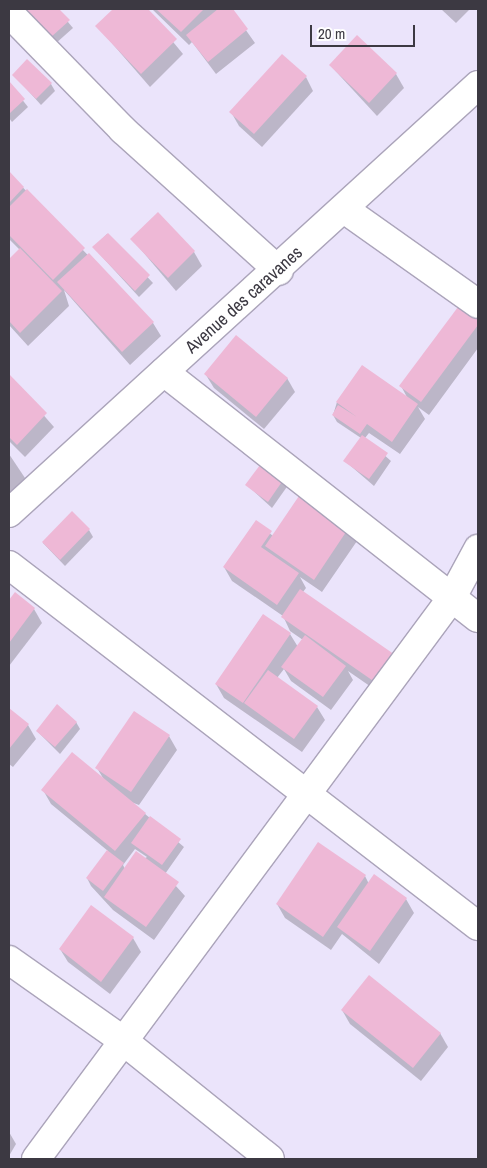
<!DOCTYPE html>
<style>
body{margin:0}
#map{position:relative;width:487px;height:1168px;overflow:hidden;background:#ebe4fb;font-family:"Archivo Narrow",sans-serif}
div>[style]{position:absolute}
[style*='--x']{left:calc(var(--x)*1px);top:calc(var(--y)*1px);width:calc(var(--w)*1px);rotate:calc(var(--a)*1deg)}
.shadow>*{inset:0;background:#0003}
.building>*{inset:0;background:#eeb8d6}
.roads{filter:drop-shadow(1px 0 #aba4ba) drop-shadow(-1px 0 #aba4ba) drop-shadow(0 1px #aba4ba) drop-shadow(0 -1px #aba4ba)}
.minor>*{height:28px;margin:-14px;padding:0 14px;transform-origin:14px;border-radius:14px;background:#fff}
span{translate:-50% -50%;white-space:nowrap;text-align:center;line-height:1.15;-webkit-text-stroke:4px #fff;paint-order:stroke}
.street-label{font-size:18px;color:#3c3942}
.frame{position:absolute;inset:0;border:10px solid #3c3942;pointer-events:none}
.scale{position:absolute;left:310px;top:25px;width:105px;height:22px;box-sizing:border-box;border:2px solid #3c3942;border-top:0;padding-left:6px;font-size:15px;line-height:18px;white-space:nowrap;color:#3c3942;-webkit-text-stroke:4px #fff;paint-order:stroke}
</style>
<div id="map">
<div class="shadow">
<div style="clip-path:polygon(24px 9px,57px 9px,73px 28px,55px 44px)"></div>
<div style="clip-path:polygon(115px 9px,146px 9px,183px 54px,150px 87px,97px 26px)"></div>
<div style="clip-path:polygon(152px 9px,231px 9px,255px 43px,216px 74px,192px 42px,189px 45px)"></div>
<div style="clip-path:polygon(441px 9px,470px 9px,456px 23px)"></div>
<div style="clip-path:polygon(330px 65px,396px 74px,404px 88px,377px 116px)"></div>
<div style="clip-path:polygon(14px 75px,51px 84px,55px 91px,41px 105px)"></div>
<div style="clip-path:polygon(306px 77px,313px 91px,262px 147px,239px 126px,231px 112px)"></div>
<div style="clip-path:polygon(9px 83px,28px 107px,12px 122px,9px 118px)"></div>
<div style="clip-path:polygon(9px 173px,153px 323px,161px 336px,130px 365px,64px 290px,69px 306px,28px 346px,9px 325px,9px 261px,20px 250px,9px 239px)"></div>
<div style="clip-path:polygon(107px 234px,153px 283px,139px 297px,94px 248px)"></div>
<div style="clip-path:polygon(132px 239px,194px 252px,202px 266px,176px 291px)"></div>
<div style="clip-path:polygon(461px 305px,478px 318px,478px 348px,429px 415px,418px 407px,425px 419px,400px 454px,369px 433px,365px 438px,391px 461px,374px 486px,345px 461px,361px 438px,337px 422px,333px 415px,337px 402px,408px 399px,401px 386px)"></div>
<div style="clip-path:polygon(206px 375px,287px 378px,295px 392px,264px 429px,214px 388px)"></div>
<div style="clip-path:polygon(9px 376px,54px 427px,25px 457px,9px 441px)"></div>
<div style="clip-path:polygon(9px 454px,25px 478px,9px 495px)"></div>
<div style="clip-path:polygon(287px 474px,291px 481px,272px 508px,247px 485px)"></div>
<div style="clip-path:polygon(301px 494px,357px 541px,322px 592px,300px 577px,306px 588px,303px 592px,390px 700px,348px 671px,353px 680px,331px 710px,291px 681px,284px 669px,277px 678px,317px 707px,325px 720px,302px 752px,224px 698px,216px 684px,263px 615px,290px 634px,298px 647px,303px 640px,290px 631px,283px 616px,232px 581px,224px 567px,256px 522px,273px 536px)"></div>
<div style="clip-path:polygon(89px 530px,93px 537px,65px 566px,43px 543px)"></div>
<div style="clip-path:polygon(15px 594px,34px 609px,42px 623px,9px 666px,9px 602px)"></div>
<div style="clip-path:polygon(9px 709px,28px 725px,36px 739px,13px 767px,9px 764px)"></div>
<div style="clip-path:polygon(76px 722px,80px 729px,60px 754px,37px 731px)"></div>
<div style="clip-path:polygon(evenodd,169px 736px,177px 750px,139px 805px,131px 802px,184px 847px,165px 874px,185px 896px,154px 940px,113px 910px,91px 886px,87px 878px,108px 851px,51px 804px,43px 790px,103px 778px,97px 768px,169px 736px,135px 849px,147px 857px,125px 869px,123px 865px,135px 849px)"></div>
<div style="clip-path:polygon(365px 876px,369px 884px,374px 876px,406px 899px,414px 913px,379px 964px,342px 934px,331px 950px,285px 918px,277px 904px)"></div>
<div style="clip-path:polygon(92px 907px,133px 938px,141px 952px,110px 994px,68px 962px,60px 949px)"></div>
<div style="clip-path:polygon(342px 1010px,440px 1033px,448px 1047px,421px 1081px,350px 1024px)"></div>
<div style="clip-path:polygon(9px 1132px,16px 1144px,9px 1156px)"></div>
</div>
<div class="building">
<div style="clip-path:polygon(23px 9px,59px 9px,70px 20px,50px 38px)"></div>
<div style="clip-path:polygon(113px 9px,148px 9px,177px 39px,141px 74px,95px 26px)"></div>
<div style="clip-path:polygon(156px 9px,204px 9px,181px 32px)"></div>
<div style="clip-path:polygon(218px 9px,233px 9px,248px 29px,208px 62px,186px 35px)"></div>
<div style="clip-path:polygon(357px 35px,397px 73px,369px 103px,329px 65px)"></div>
<div style="clip-path:polygon(282px 54px,307px 76px,254px 134px,229px 112px)"></div>
<div style="clip-path:polygon(27px 59px,52px 83px,36px 99px,12px 75px)"></div>
<div style="clip-path:polygon(9px 81px,25px 99px,9px 114px)"></div>
<div style="clip-path:polygon(9px 171px,24px 187px,9px 203px)"></div>
<div style="clip-path:polygon(27px 189px,85px 248px,53px 280px,9px 235px,9px 207px)"></div>
<div style="clip-path:polygon(158px 212px,195px 251px,168px 278px,130px 239px)"></div>
<div style="clip-path:polygon(108px 233px,150px 275px,135px 291px,92px 247px)"></div>
<div style="clip-path:polygon(20px 248px,62px 291px,20px 333px,9px 321px,9px 259px)"></div>
<div style="clip-path:polygon(89px 253px,154px 322px,122px 352px,57px 282px)"></div>
<div style="clip-path:polygon(461px 303px,478px 316px,478px 325px,421px 402px,399px 386px)"></div>
<div style="clip-path:polygon(236px 335px,288px 378px,256px 417px,204px 374px)"></div>
<div style="clip-path:polygon(362px 365px,418px 404px,392px 442px,367px 424px,360px 434px,332px 415px,338px 405px,357px 417px,336px 402px)"></div>
<div style="clip-path:polygon(9px 374px,47px 413px,17px 445px,9px 437px)"></div>
<div style="clip-path:polygon(362px 435px,388px 453px,369px 479px,343px 461px)"></div>
<div style="clip-path:polygon(266px 457px,288px 473px,268px 502px,245px 485px)"></div>
<div style="clip-path:polygon(301px 493px,350px 526px,314px 580px,265px 546px)"></div>
<div style="clip-path:polygon(72px 511px,90px 529px,60px 560px,42px 542px)"></div>
<div style="clip-path:polygon(256px 520px,272px 531px,261px 547px,299px 573px,277px 605px,223px 567px)"></div>
<div style="clip-path:polygon(300px 589px,401px 659px,382px 687px,281px 617px)"></div>
<div style="clip-path:polygon(15px 592px,35px 608px,9px 643px,9px 600px)"></div>
<div style="clip-path:polygon(263px 614px,291px 633px,243px 703px,215px 684px)"></div>
<div style="clip-path:polygon(305px 635px,346px 666px,323px 697px,281px 667px)"></div>
<div style="clip-path:polygon(268px 670px,318px 706px,294px 739px,244px 703px)"></div>
<div style="clip-path:polygon(57px 704px,77px 722px,55px 747px,36px 731px)"></div>
<div style="clip-path:polygon(9px 708px,29px 724px,9px 749px)"></div>
<div style="clip-path:polygon(134px 711px,170px 735px,131px 792px,95px 768px)"></div>
<div style="clip-path:polygon(72px 752px,146px 813px,115px 851px,41px 790px)"></div>
<div style="clip-path:polygon(150px 816px,181px 839px,162px 865px,131px 843px)"></div>
<div style="clip-path:polygon(318px 842px,366px 875px,323px 937px,276px 904px)"></div>
<div style="clip-path:polygon(107px 850px,124px 863px,103px 891px,86px 878px)"></div>
<div style="clip-path:polygon(136px 851px,179px 882px,146px 927px,104px 897px)"></div>
<div style="clip-path:polygon(374px 874px,407px 898px,370px 951px,337px 927px)"></div>
<div style="clip-path:polygon(91px 905px,134px 937px,101px 982px,59px 949px)"></div>
<div style="clip-path:polygon(369px 975px,441px 1033px,413px 1068px,341px 1010px)"></div>
</div>
<div class="roads">
<div class="minor">
<div style="--x:9;--y:13;--w:163;--a:45.7"></div>
<div style="--x:123;--y:130;--w:210;--a:42.1"></div>
<div style="--x:344;--y:209;--w:164;--a:35.3"></div>
<div style="--x:164;--y:372;--w:399;--a:38.1"></div>
<div style="--x:9;--y:513;--w:635;--a:-42.38"></div>
<div style="--x:9;--y:565;--w:592;--a:37.59"></div>
<div style="--x:9;--y:960;--w:137;--a:35.2"></div>
<div style="--x:121;--y:1039;--w:191;--a:38.8"></div>
<div style="--x:36;--y:1159;--w:697;--a:-53.46"></div>
<div style="--x:451;--y:599;--w:57;--a:-61.6"></div>
</div>
</div>
<div class="street-label">
<span style="left:244px;top:300px;rotate:-42deg">Avenue des caravanes</span>
</div>
<div class="frame"></div>
<div class="scale">20 m</div>
</div>
